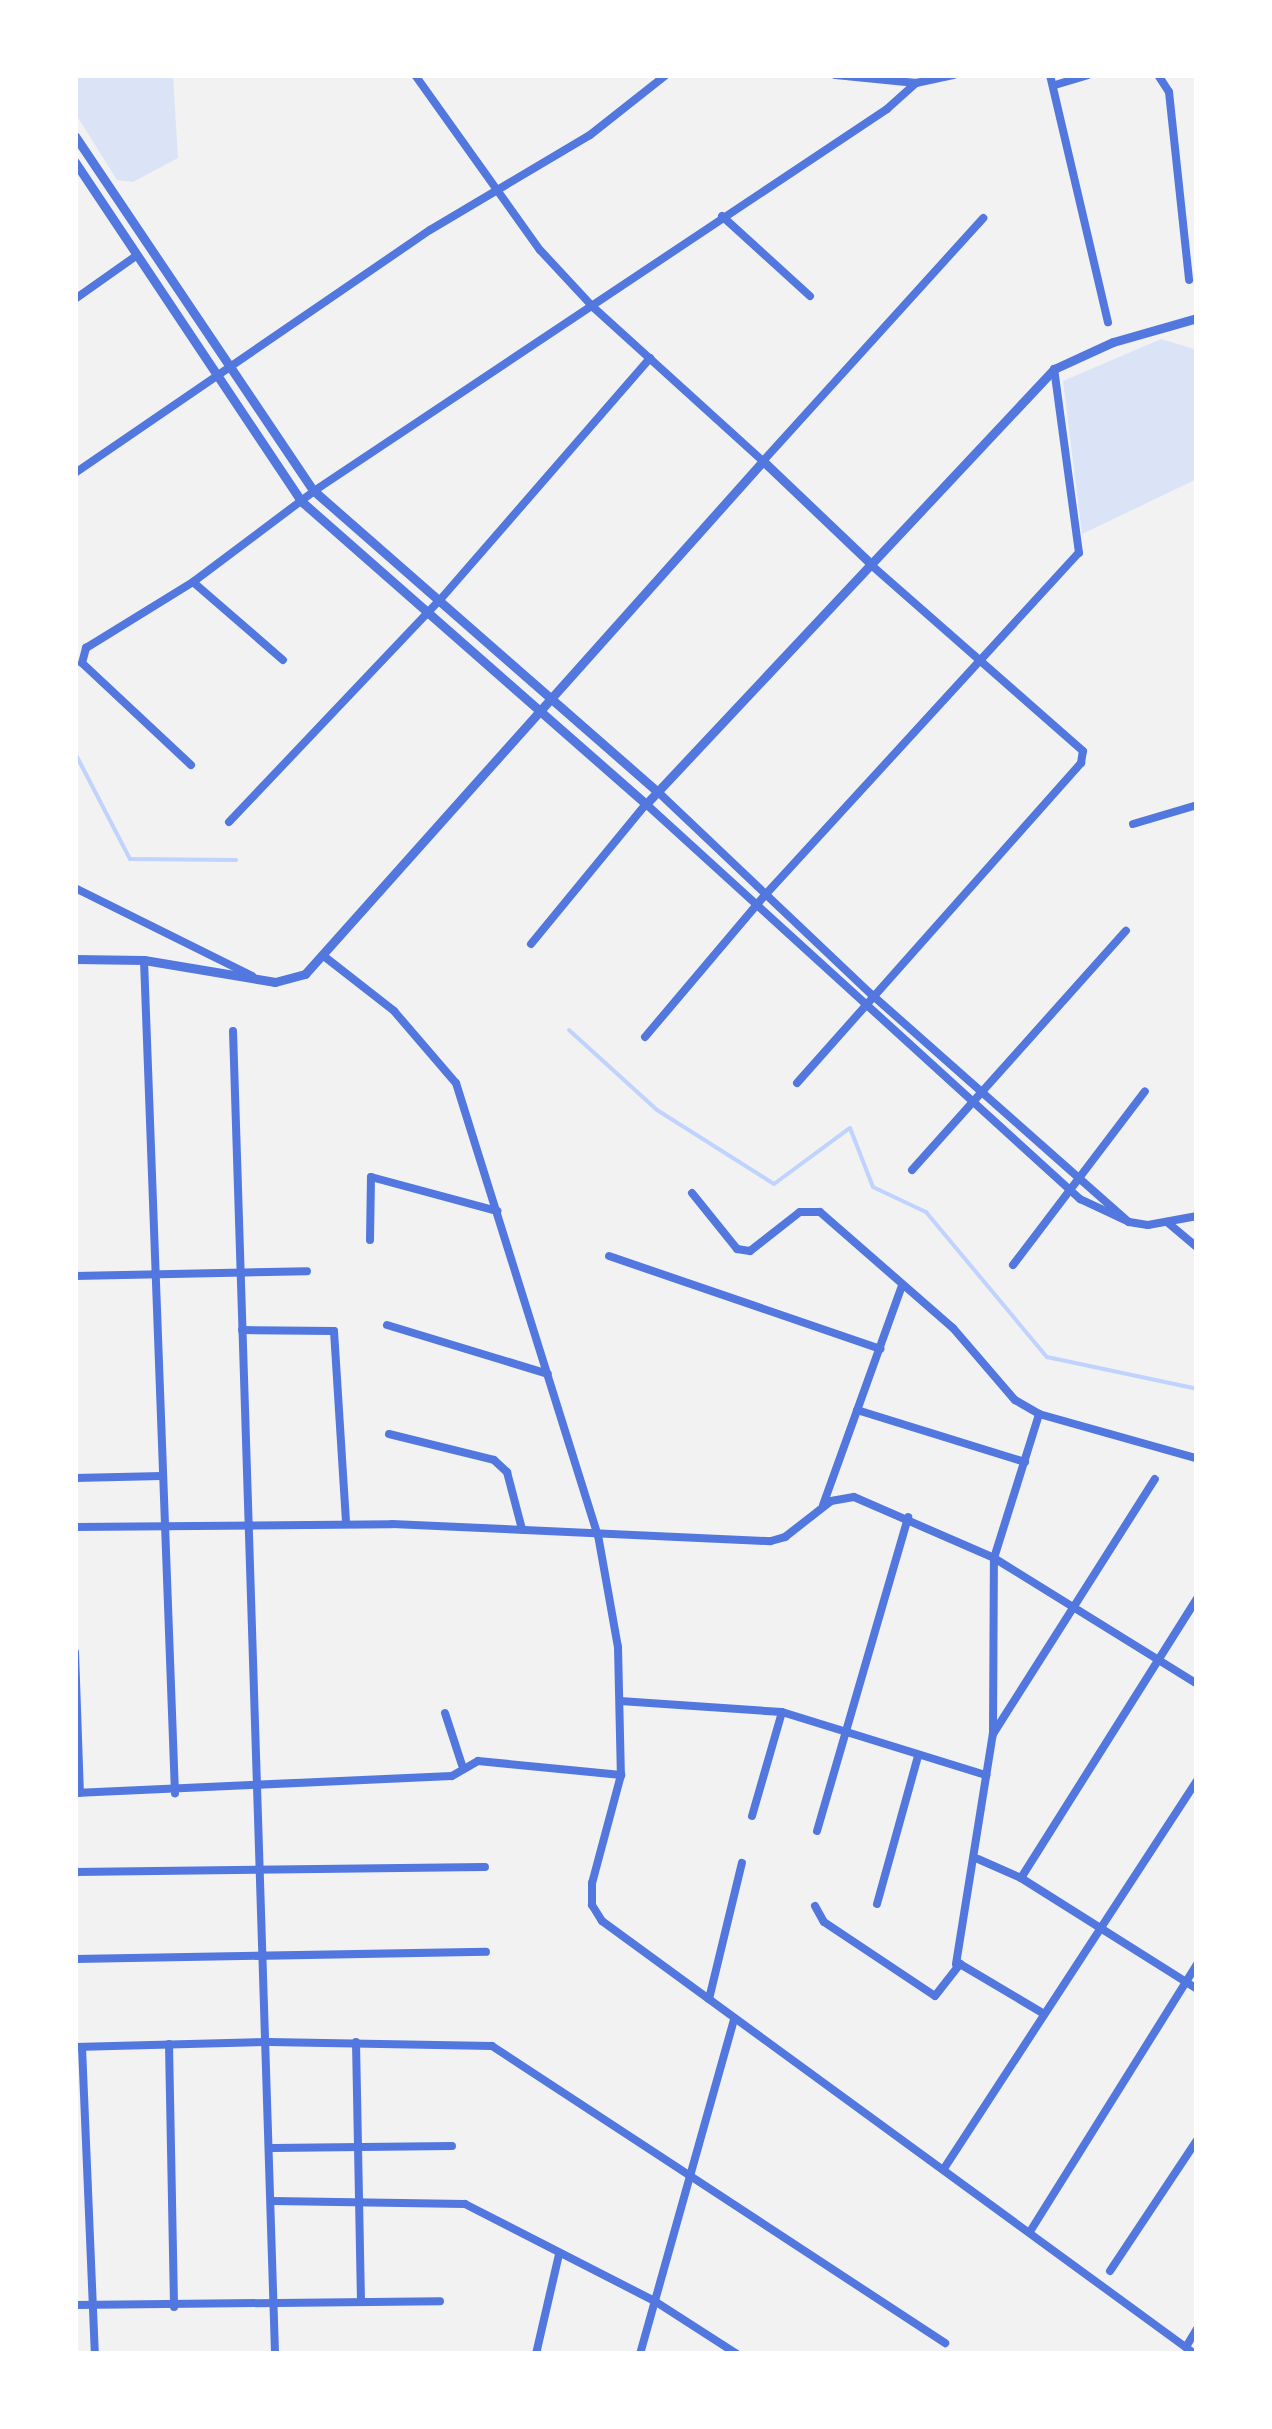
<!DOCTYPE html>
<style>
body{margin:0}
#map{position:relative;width:1272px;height:2429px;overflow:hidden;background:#f2f2f2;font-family:"Varela Round",sans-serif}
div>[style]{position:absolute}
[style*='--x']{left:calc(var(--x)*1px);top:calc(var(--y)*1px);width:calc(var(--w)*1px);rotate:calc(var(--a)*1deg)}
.green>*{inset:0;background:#dbe4f7}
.stream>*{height:4px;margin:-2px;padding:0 2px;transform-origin:2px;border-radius:2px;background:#bfd3fe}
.minor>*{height:8px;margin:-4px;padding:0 4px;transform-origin:4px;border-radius:4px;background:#5277de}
.tertiary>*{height:9px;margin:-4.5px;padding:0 4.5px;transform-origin:4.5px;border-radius:4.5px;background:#5277de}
span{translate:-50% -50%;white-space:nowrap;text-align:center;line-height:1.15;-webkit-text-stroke:8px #fff;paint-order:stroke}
.frame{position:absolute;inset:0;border:78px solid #fff;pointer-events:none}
</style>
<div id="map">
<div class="green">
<div style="clip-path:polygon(75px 75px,173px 75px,178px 158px,133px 182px,117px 180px,75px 113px)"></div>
<div style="clip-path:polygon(1161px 339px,1197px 350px,1197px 479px,1082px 534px,1063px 381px)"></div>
</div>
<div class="stream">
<div style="--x:75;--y:753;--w:119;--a:62.6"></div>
<div style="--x:130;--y:859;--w:106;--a:0.5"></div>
<div style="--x:569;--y:1030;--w:119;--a:42.3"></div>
<div style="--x:657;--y:1110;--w:138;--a:32.3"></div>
<div style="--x:774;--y:1184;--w:94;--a:-36.4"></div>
<div style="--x:850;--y:1128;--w:63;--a:68.7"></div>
<div style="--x:873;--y:1187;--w:59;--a:25.3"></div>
<div style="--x:926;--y:1212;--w:189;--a:50.2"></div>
<div style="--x:1047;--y:1357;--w:153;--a:12"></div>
</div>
<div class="minor">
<div style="--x:415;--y:75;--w:215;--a:54.5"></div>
<div style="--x:540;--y:250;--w:78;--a:47.1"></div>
<div style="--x:593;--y:307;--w:229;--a:42.2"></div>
<div style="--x:763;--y:461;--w:328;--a:-47.8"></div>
<div style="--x:1050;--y:75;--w:254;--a:76.8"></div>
<div style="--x:1158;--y:75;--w:20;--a:57"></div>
<div style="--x:1169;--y:92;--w:189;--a:83.9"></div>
<div style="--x:916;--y:83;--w:38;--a:-12"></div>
<div style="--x:1055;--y:85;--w:34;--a:-17"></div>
<div style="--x:722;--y:216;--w:119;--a:42.3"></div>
<div style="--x:75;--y:299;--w:75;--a:-35.2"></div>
<div style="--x:75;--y:473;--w:430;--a:-34.4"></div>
<div style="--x:430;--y:230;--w:186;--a:-30.7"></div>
<div style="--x:590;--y:135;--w:97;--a:-38.3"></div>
<div style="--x:193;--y:582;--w:119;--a:40.9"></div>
<div style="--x:191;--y:765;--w:149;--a:-136.9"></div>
<div style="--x:82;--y:663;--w:16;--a:-75"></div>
<div style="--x:86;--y:648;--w:126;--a:-31.7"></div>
<div style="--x:193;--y:582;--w:151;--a:-36.9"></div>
<div style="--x:314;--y:491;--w:689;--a:-33.69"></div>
<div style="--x:887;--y:109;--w:39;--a:-42"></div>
<div style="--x:916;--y:83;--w:81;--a:-174.4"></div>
<div style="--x:657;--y:791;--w:295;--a:43.5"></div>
<div style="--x:871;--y:994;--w:344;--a:41.5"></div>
<div style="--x:1129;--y:1222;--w:19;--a:9"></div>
<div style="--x:1148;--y:1225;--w:50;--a:-10.4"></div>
<div style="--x:229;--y:822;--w:305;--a:-46.5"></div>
<div style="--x:439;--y:601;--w:322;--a:-49"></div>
<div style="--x:1133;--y:824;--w:67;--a:-16.5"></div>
<div style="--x:75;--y:888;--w:198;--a:26.4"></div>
<div style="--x:531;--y:944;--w:181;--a:-50.6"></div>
<div style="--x:646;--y:804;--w:587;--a:42.31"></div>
<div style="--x:1080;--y:1199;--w:54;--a:25.1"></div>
<div style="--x:325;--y:957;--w:88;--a:38"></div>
<div style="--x:394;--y:1011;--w:95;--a:49.3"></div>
<div style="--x:456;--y:1083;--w:474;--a:72.6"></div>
<div style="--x:598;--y:1535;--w:114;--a:79.9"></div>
<div style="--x:618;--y:1647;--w:128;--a:88.7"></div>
<div style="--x:621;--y:1775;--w:112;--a:105"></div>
<div style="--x:592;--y:1883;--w:22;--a:90"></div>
<div style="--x:592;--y:1905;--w:19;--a:58"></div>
<div style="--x:602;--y:1921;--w:734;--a:36.14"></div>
<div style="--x:144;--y:960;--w:834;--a:87.87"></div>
<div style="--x:233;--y:1031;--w:1324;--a:88.18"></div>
<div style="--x:645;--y:1037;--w:187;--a:-49.8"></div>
<div style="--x:766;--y:894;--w:463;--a:-47.5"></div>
<div style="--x:1079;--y:553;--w:186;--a:-97.7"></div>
<div style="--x:797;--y:1083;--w:428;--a:-48.4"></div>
<div style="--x:1081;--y:763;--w:12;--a:-81"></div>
<div style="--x:1083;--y:751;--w:285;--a:-138.7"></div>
<div style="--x:912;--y:1170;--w:321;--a:-48.2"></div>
<div style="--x:692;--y:1193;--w:72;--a:51.2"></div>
<div style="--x:737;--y:1249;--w:13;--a:9"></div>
<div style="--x:750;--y:1251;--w:63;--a:-38"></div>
<div style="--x:800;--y:1212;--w:20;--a:0"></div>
<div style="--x:820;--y:1212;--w:176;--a:41.1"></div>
<div style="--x:953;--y:1328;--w:95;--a:49.3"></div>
<div style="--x:1015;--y:1400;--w:28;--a:30"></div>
<div style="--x:1039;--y:1414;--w:163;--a:15.7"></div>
<div style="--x:1167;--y:1222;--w:39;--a:40"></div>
<div style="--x:370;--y:1240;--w:63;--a:-89.1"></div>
<div style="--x:371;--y:1177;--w:131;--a:15.1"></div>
<div style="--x:609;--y:1256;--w:287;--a:18.9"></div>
<div style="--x:1013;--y:1265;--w:218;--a:-52.8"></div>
<div style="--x:75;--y:1276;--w:232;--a:-1.2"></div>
<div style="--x:387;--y:1325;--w:168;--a:16.9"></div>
<div style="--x:242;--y:1330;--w:92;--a:0.6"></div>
<div style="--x:334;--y:1331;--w:193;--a:86.4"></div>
<div style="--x:857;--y:1410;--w:176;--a:17.2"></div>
<div style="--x:389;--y:1434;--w:108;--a:13.9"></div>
<div style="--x:494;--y:1460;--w:18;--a:43"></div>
<div style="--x:507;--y:1472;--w:59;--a:75.3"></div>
<div style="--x:75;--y:1478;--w:87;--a:-1.3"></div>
<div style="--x:823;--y:1505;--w:234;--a:-70.2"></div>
<div style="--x:75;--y:1527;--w:317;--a:-0.5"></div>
<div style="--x:392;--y:1524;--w:379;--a:2.6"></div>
<div style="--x:771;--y:1541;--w:15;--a:-16"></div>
<div style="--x:785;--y:1537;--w:58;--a:-38"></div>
<div style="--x:831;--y:1501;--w:23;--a:-10"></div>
<div style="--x:854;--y:1497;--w:153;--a:23.5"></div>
<div style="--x:994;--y:1558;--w:239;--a:31.8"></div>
<div style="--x:75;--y:1652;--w:141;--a:88"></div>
<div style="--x:620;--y:1701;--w:162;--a:3.9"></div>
<div style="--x:782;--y:1712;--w:214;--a:17.2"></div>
<div style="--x:445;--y:1713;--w:55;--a:71.9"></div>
<div style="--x:993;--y:1734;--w:302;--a:-57.6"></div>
<div style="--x:75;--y:1793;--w:377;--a:-2.6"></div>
<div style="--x:452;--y:1776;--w:30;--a:-30"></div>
<div style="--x:478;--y:1761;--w:144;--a:5.6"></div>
<div style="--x:752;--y:1816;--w:108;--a:-73.9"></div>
<div style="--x:817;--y:1831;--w:327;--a:-73.8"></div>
<div style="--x:978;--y:1859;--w:47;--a:23.8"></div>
<div style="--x:1021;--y:1878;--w:208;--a:32.2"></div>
<div style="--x:75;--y:1872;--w:410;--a:-0.7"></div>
<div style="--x:1021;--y:1878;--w:330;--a:-57.8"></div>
<div style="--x:877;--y:1904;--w:154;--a:-74.5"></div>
<div style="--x:815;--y:1906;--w:18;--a:61"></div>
<div style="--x:824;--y:1922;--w:133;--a:33.7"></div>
<div style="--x:935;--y:1996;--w:41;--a:-52"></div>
<div style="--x:960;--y:1964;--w:94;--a:30.7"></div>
<div style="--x:75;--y:1959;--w:411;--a:-1"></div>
<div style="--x:956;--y:1964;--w:233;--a:-80.9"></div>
<div style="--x:993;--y:1734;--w:176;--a:-89.7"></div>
<div style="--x:994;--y:1558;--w:151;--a:-72.6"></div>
<div style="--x:709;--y:1999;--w:140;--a:-76.4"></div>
<div style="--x:356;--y:2042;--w:259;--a:88.9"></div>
<div style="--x:169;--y:2044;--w:263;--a:88.9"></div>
<div style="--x:75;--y:2047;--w:194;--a:-1.5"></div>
<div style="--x:269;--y:2042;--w:223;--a:1"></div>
<div style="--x:492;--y:2046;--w:542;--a:33.25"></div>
<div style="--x:82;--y:2047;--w:307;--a:87.6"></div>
<div style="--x:272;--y:2148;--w:180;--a:-0.6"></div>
<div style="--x:945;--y:2167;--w:461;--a:-56.9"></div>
<div style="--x:273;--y:2201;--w:192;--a:0.9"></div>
<div style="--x:465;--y:2204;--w:211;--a:27.1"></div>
<div style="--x:653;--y:2300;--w:100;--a:32.7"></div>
<div style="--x:1031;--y:2230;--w:314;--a:-58"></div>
<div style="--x:1110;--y:2271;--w:157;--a:-56.4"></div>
<div style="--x:75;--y:2305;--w:365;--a:-0.6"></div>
<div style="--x:1186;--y:2347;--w:21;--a:-59"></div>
<div style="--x:536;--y:2354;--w:103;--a:-77"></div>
<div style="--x:640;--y:2354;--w:348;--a:-74.3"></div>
</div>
<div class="tertiary">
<div style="--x:75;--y:136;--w:428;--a:56.1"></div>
<div style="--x:314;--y:491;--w:456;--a:41.2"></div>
<div style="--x:75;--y:162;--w:407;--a:56.3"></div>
<div style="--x:301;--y:501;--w:459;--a:41.3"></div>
<div style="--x:646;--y:804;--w:596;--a:-46.83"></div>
<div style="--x:1054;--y:369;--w:65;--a:-24.6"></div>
<div style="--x:1113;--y:342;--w:87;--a:-15.9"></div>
<div style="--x:75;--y:959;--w:69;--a:0.8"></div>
<div style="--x:144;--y:960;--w:133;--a:9.5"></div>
<div style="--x:275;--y:982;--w:31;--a:-15"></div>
<div style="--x:305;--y:974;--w:688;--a:-48.24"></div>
<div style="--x:763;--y:461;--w:146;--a:43.6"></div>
</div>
<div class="frame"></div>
</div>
